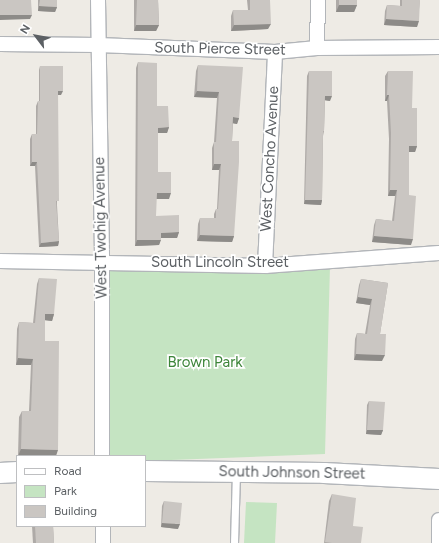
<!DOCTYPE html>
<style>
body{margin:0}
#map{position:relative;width:439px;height:543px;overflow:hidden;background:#eeebe5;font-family:Figtree,sans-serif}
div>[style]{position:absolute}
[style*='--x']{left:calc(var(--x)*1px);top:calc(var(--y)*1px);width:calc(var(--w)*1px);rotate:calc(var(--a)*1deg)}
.green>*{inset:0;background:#c5e4c2}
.roads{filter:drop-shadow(1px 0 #b2b5b9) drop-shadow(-1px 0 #b2b5b9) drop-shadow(0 1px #b2b5b9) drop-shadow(0 -1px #b2b5b9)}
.lane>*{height:7px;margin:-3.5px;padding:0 3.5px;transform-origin:3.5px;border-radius:3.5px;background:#fff}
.street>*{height:14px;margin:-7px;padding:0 7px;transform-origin:7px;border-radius:7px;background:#fff}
.secondary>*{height:20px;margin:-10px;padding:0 10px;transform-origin:10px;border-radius:10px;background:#fff}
.wall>*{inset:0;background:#aeaaa7}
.shaded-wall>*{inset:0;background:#8d8b88}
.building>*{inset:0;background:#cac6c2}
span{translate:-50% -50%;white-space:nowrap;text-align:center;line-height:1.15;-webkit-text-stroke:3.5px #fff;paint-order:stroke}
.street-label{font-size:15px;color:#5c6064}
.park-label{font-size:15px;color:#3d853a}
.legend{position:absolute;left:16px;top:455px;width:130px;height:72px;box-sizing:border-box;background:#fff;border:1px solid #bebfc1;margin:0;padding:5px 7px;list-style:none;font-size:12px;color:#5c6064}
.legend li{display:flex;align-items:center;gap:8px;height:20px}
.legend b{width:20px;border:1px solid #bebfc1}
.north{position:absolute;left:16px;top:16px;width:40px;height:40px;-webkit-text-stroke:3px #fff;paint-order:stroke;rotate:302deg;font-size:11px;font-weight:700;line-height:16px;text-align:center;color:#5c6064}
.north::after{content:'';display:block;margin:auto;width:14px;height:18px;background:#5c6064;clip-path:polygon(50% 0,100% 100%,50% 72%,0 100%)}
</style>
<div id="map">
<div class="green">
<div style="clip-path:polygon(330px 266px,325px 454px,145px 461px,145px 456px,108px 456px,107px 269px)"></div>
<div style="clip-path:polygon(246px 502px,277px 503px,275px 543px,244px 543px)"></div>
</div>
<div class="roads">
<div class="lane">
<div style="--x:234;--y:543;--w:70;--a:-88.4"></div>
</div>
<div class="street">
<div style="--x:98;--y:0;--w:262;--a:89.1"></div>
<div style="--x:102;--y:262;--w:194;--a:90"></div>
<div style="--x:0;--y:44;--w:98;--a:0.6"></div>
<div style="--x:98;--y:45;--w:177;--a:2.3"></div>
<div style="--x:275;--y:52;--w:42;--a:-5.4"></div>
<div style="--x:317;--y:48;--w:122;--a:-0.5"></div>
<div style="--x:317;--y:48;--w:48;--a:-88.8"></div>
<div style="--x:0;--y:261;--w:265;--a:1.1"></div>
<div style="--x:265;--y:266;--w:174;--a:-4.3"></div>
<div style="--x:265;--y:266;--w:214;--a:-87.3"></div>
<div style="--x:103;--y:526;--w:17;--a:90"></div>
<div style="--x:439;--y:543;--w:23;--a:-90"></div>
</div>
<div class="secondary">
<div style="--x:145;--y:471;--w:179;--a:0.6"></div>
<div style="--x:324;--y:473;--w:115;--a:3"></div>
<div style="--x:0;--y:473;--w:17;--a:-3"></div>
</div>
</div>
<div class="wall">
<div style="clip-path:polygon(38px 0,57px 0,57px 7px,55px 12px,38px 11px)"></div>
<div style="clip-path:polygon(134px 0,158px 0,159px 25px,156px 31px,134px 31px)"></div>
<div style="clip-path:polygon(247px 0,270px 0,268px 29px,231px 31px,231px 16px,233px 10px,248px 10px)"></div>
<div style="clip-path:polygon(336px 0,357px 0,357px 5px,354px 12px,336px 12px)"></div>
<div style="clip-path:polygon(400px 0,420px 0,417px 27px,384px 25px,385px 11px,387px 5px,400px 6px)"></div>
<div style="clip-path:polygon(138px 62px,157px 106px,169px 127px,167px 133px,158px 133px,158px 172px,169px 199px,156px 199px,156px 216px,179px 232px,177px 238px,161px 238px,159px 245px,135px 246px,136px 68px)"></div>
<div style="clip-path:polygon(198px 65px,239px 118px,237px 124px,233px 123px,232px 141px,234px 236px,232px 242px,197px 241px,198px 224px,200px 218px,214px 218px,214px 214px,216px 209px,217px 209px,219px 170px,212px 170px,212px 148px,214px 142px,217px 98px,194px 97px,196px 71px)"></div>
<div style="clip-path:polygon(40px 66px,61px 95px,58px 95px,57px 205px,59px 241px,58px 246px,39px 247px,35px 166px,30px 166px,30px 139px,32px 134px,36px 134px,36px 106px,38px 101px,39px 101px,39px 70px)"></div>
<div style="clip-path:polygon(309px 71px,330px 101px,325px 100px,324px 131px,323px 136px,322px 200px,321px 205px,304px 204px,307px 76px)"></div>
<div style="clip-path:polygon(388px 71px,412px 108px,417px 146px,415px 152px,409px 152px,409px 195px,411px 245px,372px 242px,374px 225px,376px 219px,392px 221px,395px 196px,388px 196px,389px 139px,387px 101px,385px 101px,385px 76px)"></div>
<div style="clip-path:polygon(39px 278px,54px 314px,52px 321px,45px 320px,45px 341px,58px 450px,18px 456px,19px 417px,22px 411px,29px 411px,31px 365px,16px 365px,17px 329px,19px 322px,33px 323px,37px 284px)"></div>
<div style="clip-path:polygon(361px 279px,388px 283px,380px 334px,382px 361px,354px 360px,355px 339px,357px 333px,365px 334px,370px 305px,356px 303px,359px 285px)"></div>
<div style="clip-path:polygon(369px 401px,383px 430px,381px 435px,366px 434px,367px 405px)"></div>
<div style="clip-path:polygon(332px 494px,353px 526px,361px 543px,324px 543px,329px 501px)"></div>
<div style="clip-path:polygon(164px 501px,178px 529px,161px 527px,162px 506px)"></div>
<div style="clip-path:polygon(32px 526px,53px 526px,54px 543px,33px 543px)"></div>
</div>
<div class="shaded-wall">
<div style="clip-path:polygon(339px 5px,357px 5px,354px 12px,336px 12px)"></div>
<div style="clip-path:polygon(39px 6px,57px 7px,55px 12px,38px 11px)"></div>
<div style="clip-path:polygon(0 15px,32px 15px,30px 19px,0 20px)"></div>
<div style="clip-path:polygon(386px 19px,419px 21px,417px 27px,384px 25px)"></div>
<div style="clip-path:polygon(271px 24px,268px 29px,231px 31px,234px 25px)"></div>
<div style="clip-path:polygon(136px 25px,159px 25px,156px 31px,134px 31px)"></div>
<div style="clip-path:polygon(58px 91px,63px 91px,61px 95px,56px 95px)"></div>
<div style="clip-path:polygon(197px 91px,219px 92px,217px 98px,194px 97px)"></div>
<div style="clip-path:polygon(387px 95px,389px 95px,387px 101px,385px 101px)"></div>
<div style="clip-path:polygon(325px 96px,332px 96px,330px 101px,323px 100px)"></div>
<div style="clip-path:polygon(233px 117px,239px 118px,237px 124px,231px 123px)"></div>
<div style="clip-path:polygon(169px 127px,167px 133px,156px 133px,158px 128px)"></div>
<div style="clip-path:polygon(409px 146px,417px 146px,415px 152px,407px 152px)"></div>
<div style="clip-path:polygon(32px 162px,37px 162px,35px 166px,30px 166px)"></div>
<div style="clip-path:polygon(214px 164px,221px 164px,219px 170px,212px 170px)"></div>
<div style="clip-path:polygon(390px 190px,397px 190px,395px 196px,388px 196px)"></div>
<div style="clip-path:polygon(157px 193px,171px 193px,169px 199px,155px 199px)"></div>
<div style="clip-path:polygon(305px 200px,322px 200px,321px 205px,304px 204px)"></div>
<div style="clip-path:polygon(179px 232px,177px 238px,159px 238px,161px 233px)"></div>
<div style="clip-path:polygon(200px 235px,234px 236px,232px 242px,197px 241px)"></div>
<div style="clip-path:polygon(374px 236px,413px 239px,411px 245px,372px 242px)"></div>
<div style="clip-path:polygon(137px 240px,161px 240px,159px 245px,135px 246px)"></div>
<div style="clip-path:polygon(59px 241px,58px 246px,39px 247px,41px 243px)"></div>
<div style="clip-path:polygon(358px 297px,372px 299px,370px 305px,356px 303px)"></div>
<div style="clip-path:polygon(45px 314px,54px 314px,52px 321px,43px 320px)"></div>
<div style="clip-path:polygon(356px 354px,385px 355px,382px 361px,354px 360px)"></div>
<div style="clip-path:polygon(18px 358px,33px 359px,31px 365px,16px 365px)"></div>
<div style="clip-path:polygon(367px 430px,383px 430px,381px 435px,366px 434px)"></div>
<div style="clip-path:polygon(21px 449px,58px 450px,56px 456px,18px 456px)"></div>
<div style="clip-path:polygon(162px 523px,180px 524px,178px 529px,161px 527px)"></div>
</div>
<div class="building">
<div style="clip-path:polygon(0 0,31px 0,32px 15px,0 15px)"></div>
<div style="clip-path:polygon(40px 0,57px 0,57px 7px,39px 6px)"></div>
<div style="clip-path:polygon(137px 0,158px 0,159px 25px,136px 25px)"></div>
<div style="clip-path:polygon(250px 0,270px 0,271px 24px,234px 25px,233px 10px,250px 10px)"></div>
<div style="clip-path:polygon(339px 0,357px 0,357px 5px,339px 5px)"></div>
<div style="clip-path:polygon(402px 0,420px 0,419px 21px,386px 19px,387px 5px,402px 6px)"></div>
<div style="clip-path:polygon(138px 62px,157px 63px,157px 106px,168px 106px,169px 127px,158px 128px,158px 172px,171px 172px,171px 193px,157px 193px,156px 216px,179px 215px,179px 232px,161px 233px,161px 240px,137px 240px)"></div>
<div style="clip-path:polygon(198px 65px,243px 67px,239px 118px,233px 117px,232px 141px,239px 141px,239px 162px,234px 236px,200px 235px,200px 218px,216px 218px,216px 209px,218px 209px,221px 164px,214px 164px,214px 142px,216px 142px,219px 92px,197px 91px)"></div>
<div style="clip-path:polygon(40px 66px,63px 66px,63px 91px,58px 91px,59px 201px,56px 201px,59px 241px,41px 243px,37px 162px,32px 162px,32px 134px,37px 134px,38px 101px,40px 101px)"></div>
<div style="clip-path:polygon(309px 71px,332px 71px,332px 96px,325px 96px,324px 131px,323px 131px,322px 200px,305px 200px)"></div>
<div style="clip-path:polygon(388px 71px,413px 71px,412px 108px,417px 108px,417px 146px,409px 146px,409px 195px,416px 196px,413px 239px,374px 236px,376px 219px,394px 221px,397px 190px,390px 190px,391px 133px,389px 95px,387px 95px)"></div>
<div style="clip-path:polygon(39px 278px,57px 279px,54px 314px,45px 314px,45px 341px,59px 341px,58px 450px,21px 449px,22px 411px,31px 411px,33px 359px,18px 358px,19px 322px,35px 323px)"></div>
<div style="clip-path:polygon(361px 279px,388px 283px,380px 334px,386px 334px,385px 355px,356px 354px,357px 333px,367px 334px,372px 299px,358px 297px)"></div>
<div style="clip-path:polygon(369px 401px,385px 402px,383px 430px,367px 430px)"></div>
<div style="clip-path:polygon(332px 494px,356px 498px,353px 526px,363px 527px,361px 543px,332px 543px,325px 542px)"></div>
<div style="clip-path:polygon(164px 501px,182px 503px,180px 524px,162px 523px)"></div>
<div style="clip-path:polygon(35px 526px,53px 526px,54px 543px,36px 543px)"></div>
</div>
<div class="street-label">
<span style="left:220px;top:49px;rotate:1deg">South Pierce Street</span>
<span style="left:270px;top:159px;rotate:-87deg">West Concho Avenue</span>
<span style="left:101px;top:228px;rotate:-91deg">West Twohig Avenue</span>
<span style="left:220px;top:263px">South Lincoln Street</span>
<span style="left:292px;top:473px;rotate:1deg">South Johnson Street</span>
</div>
<div class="park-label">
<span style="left:205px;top:363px">Brown Park</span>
</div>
<ul class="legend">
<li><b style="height:5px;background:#fff"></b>Road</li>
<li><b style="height:11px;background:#c5e4c2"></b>Park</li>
<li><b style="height:11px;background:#cac6c2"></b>Building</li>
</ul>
<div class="north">N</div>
</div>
